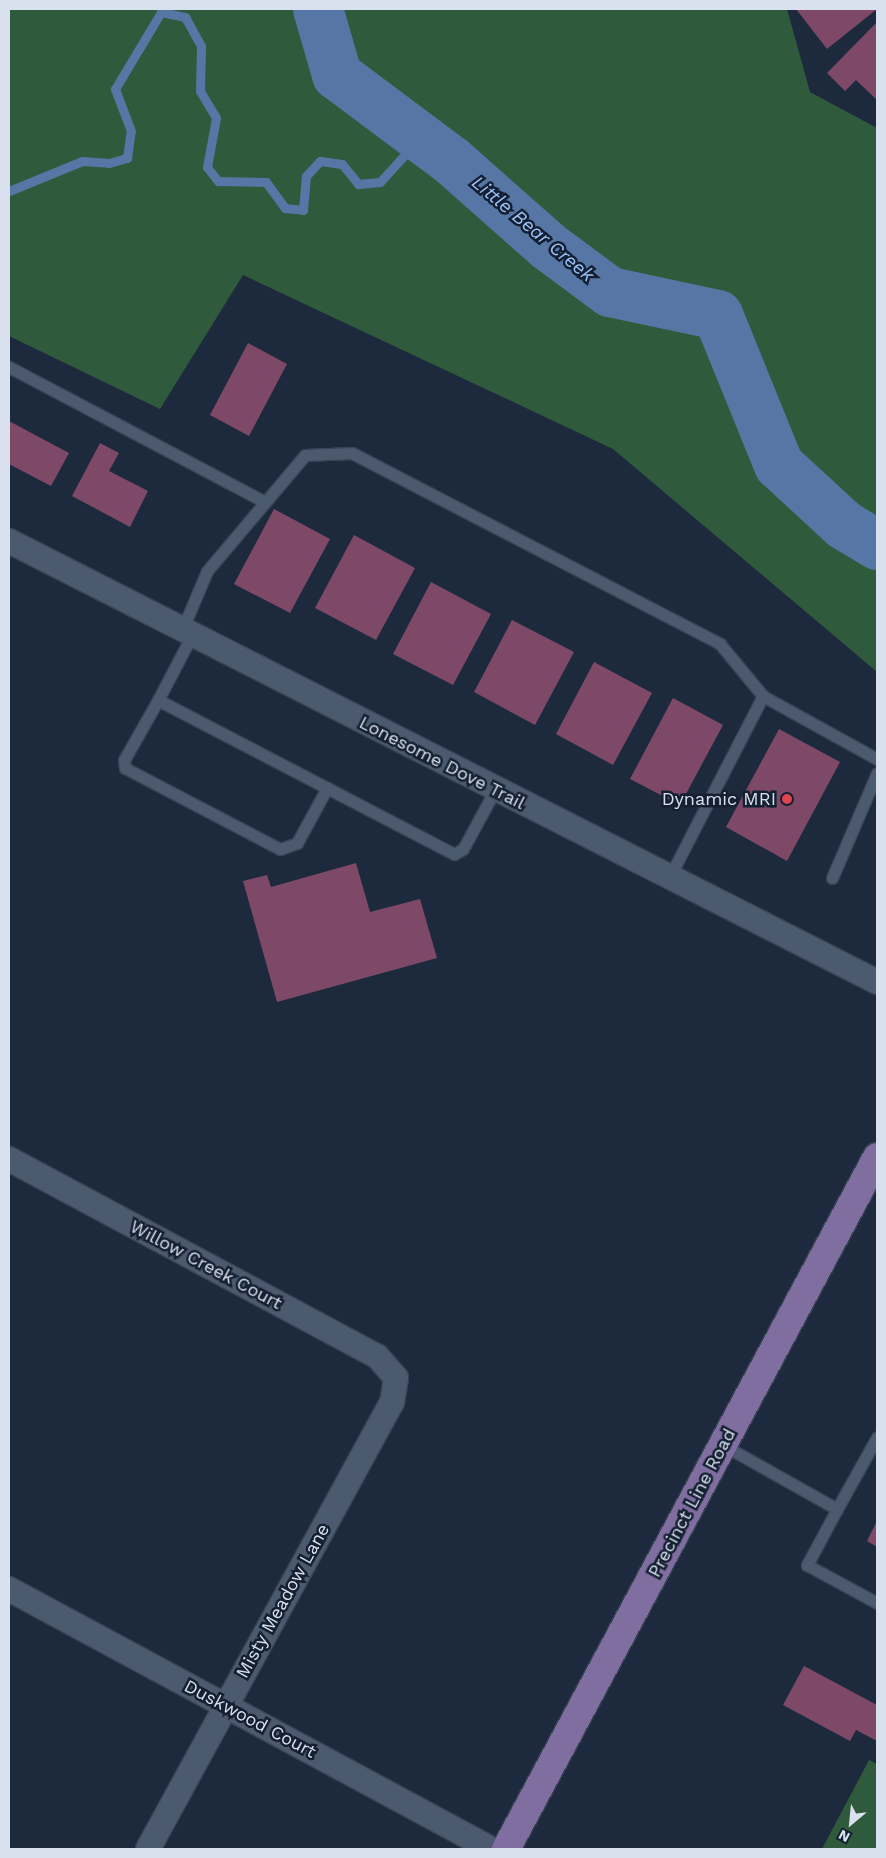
<!DOCTYPE html>
<style>
body{margin:0}
#map{position:relative;width:886px;height:1858px;overflow:hidden;background:#1d2a3d;font-family:"Work Sans",sans-serif}
div>[style]{position:absolute}
[style*='--x']{left:calc(var(--x)*1px);top:calc(var(--y)*1px);width:calc(var(--w)*1px);rotate:calc(var(--a)*1deg)}
.green>*{inset:0;background:#305a3c}
.stream>*{height:9px;margin:-4.5px;padding:0 4.5px;transform-origin:4.5px;border-radius:4.5px;background:#5677a5}
.river>*{height:50px;margin:-25px;padding:0 25px;transform-origin:25px;border-radius:25px;background:#5677a5}
.building>*{inset:0;background:#7e4967}
.roads{filter:drop-shadow(1px 0 #394454) drop-shadow(-1px 0 #394454) drop-shadow(0 1px #394454) drop-shadow(0 -1px #394454)}
.lane>*{height:11px;margin:-5.5px;padding:0 5.5px;transform-origin:5.5px;border-radius:5.5px;background:#4c5a6f}
.street>*{height:24px;margin:-12px;padding:0 12px;transform-origin:12px;border-radius:12px;background:#4c5a6f}
.primary>*{height:28px;margin:-14px;padding:0 14px;transform-origin:14px;border-radius:14px;background:#816ea1}
.dots>*{width:14px;height:14px;translate:-50% -50%;box-sizing:border-box;border:2px solid #142032;border-radius:50%}
span{translate:-50% -50%;white-space:nowrap;text-align:center;line-height:1.15;-webkit-text-stroke:5px #142032;paint-order:stroke}
.street-label{font-size:18px;color:#d9e1ee}
.poi-label{font-size:18px;color:#d9e1ee}
.right{translate:-100% -50%;text-align:right}
.water-label{font-size:19px;color:#9ac2f9;font-style:italic}
.frame{position:absolute;inset:0;border:10px solid #d9e1ee;pointer-events:none}
.north{position:absolute;left:826px;top:1798px;width:50px;height:50px;-webkit-text-stroke:4px #142032;paint-order:stroke;rotate:208deg;font-size:14px;font-weight:700;line-height:20px;text-align:center;color:#d9e1ee}
.north::after{content:'';display:block;margin:auto;width:18px;height:22px;background:#d9e1ee;clip-path:polygon(50% 0,100% 100%,50% 72%,0 100%)}
</style>
<div id="map">
<div class="green">
<div style="clip-path:polygon(9px 9px,787px 9px,810px 92px,877px 128px,877px 672px,613px 449px,243px 275px,160px 409px,9px 336px)"></div>
<div style="clip-path:polygon(869px 1760px,877px 1764px,877px 1849px,822px 1849px)"></div>
</div>
<div class="stream">
<div style="--x:9;--y:191;--w:79;--a:-22.3"></div>
<div style="--x:82;--y:161;--w:27;--a:4"></div>
<div style="--x:109;--y:163;--w:19;--a:-16"></div>
<div style="--x:127;--y:158;--w:27;--a:-82"></div>
<div style="--x:131;--y:131;--w:45;--a:-110.9"></div>
<div style="--x:115;--y:89;--w:90;--a:-59.1"></div>
<div style="--x:161;--y:12;--w:25;--a:12"></div>
<div style="--x:185;--y:17;--w:33;--a:61"></div>
<div style="--x:201;--y:46;--w:45;--a:91.3"></div>
<div style="--x:200;--y:91;--w:31;--a:59"></div>
<div style="--x:216;--y:118;--w:50;--a:100.4"></div>
<div style="--x:207;--y:167;--w:18;--a:52"></div>
<div style="--x:218;--y:181;--w:48;--a:1.2"></div>
<div style="--x:266;--y:182;--w:32;--a:54"></div>
<div style="--x:285;--y:208;--w:18;--a:6"></div>
<div style="--x:303;--y:210;--w:34;--a:-85"></div>
<div style="--x:306;--y:176;--w:21;--a:-47"></div>
<div style="--x:320;--y:161;--w:22;--a:8"></div>
<div style="--x:342;--y:164;--w:26;--a:51"></div>
<div style="--x:358;--y:184;--w:22;--a:-5"></div>
<div style="--x:380;--y:182;--w:61;--a:-47.7"></div>
</div>
<div class="river">
<div style="--x:318;--y:9;--w:69;--a:73.9"></div>
<div style="--x:337;--y:75;--w:144;--a:36.8"></div>
<div style="--x:452;--y:161;--w:128;--a:41.5"></div>
<div style="--x:548;--y:246;--w:77;--a:36.6"></div>
<div style="--x:610;--y:292;--w:110;--a:12"></div>
<div style="--x:718;--y:315;--w:162;--a:67.9"></div>
<div style="--x:779;--y:465;--w:88;--a:42.7"></div>
<div style="--x:844;--y:525;--w:39;--a:31"></div>
</div>
<div class="building">
<div style="clip-path:polygon(796px 9px,877px 9px,827px 49px)"></div>
<div style="clip-path:polygon(877px 22px,877px 100px,856px 80px,845px 91px,827px 73px)"></div>
<div style="clip-path:polygon(248px 343px,287px 364px,249px 436px,210px 415px)"></div>
<div style="clip-path:polygon(9px 421px,69px 453px,51px 486px,9px 464px)"></div>
<div style="clip-path:polygon(100px 443px,119px 453px,109px 471px,148px 491px,130px 527px,72px 496px)"></div>
<div style="clip-path:polygon(274px 509px,330px 539px,290px 613px,234px 584px)"></div>
<div style="clip-path:polygon(354px 535px,415px 568px,376px 640px,315px 608px)"></div>
<div style="clip-path:polygon(431px 582px,491px 614px,453px 685px,393px 654px)"></div>
<div style="clip-path:polygon(512px 620px,574px 652px,535px 725px,474px 692px)"></div>
<div style="clip-path:polygon(594px 662px,652px 693px,613px 765px,556px 734px)"></div>
<div style="clip-path:polygon(673px 698px,723px 725px,680px 805px,630px 779px)"></div>
<div style="clip-path:polygon(779px 729px,840px 762px,787px 861px,726px 827px)"></div>
<div style="clip-path:polygon(356px 863px,370px 912px,420px 899px,437px 958px,277px 1002px,243px 881px,267px 875px,271px 887px)"></div>
<div style="clip-path:polygon(877px 1521px,877px 1547px,867px 1541px)"></div>
<div style="clip-path:polygon(804px 1666px,877px 1705px,877px 1741px,856px 1730px,850px 1741px,783px 1705px)"></div>
</div>
<div class="roads">
<div class="lane">
<div style="--x:9;--y:367;--w:289;--a:27.8"></div>
<div style="--x:182;--y:630;--w:64;--a:-67"></div>
<div style="--x:207;--y:571;--w:152;--a:-49.8"></div>
<div style="--x:305;--y:455;--w:47;--a:-2.4"></div>
<div style="--x:352;--y:453;--w:415;--a:27.4"></div>
<div style="--x:720;--y:644;--w:67;--a:50.4"></div>
<div style="--x:192;--y:635;--w:73;--a:117.6"></div>
<div style="--x:158;--y:700;--w:334;--a:27.5"></div>
<div style="--x:454;--y:854;--w:10;--a:-29"></div>
<div style="--x:463;--y:849;--w:67;--a:-61.5"></div>
<div style="--x:158;--y:700;--w:69;--a:119.5"></div>
<div style="--x:124;--y:760;--w:8;--a:83"></div>
<div style="--x:125;--y:768;--w:175;--a:27.6"></div>
<div style="--x:280;--y:849;--w:18;--a:-19"></div>
<div style="--x:297;--y:843;--w:63;--a:-61.4"></div>
<div style="--x:669;--y:878;--w:205;--a:-62.7"></div>
<div style="--x:763;--y:696;--w:130;--a:28.9"></div>
<div style="--x:832;--y:878;--w:114;--a:-66.8"></div>
<div style="--x:723;--y:1445;--w:131;--a:29.3"></div>
<div style="--x:837;--y:1509;--w:64;--a:118.2"></div>
<div style="--x:807;--y:1565;--w:80;--a:28.5"></div>
<div style="--x:837;--y:1509;--w:82;--a:-60.9"></div>
</div>
<div class="street">
<div style="--x:9;--y:541;--w:974;--a:26.93"></div>
<div style="--x:9;--y:1159;--w:417;--a:28.2"></div>
<div style="--x:377;--y:1356;--w:29;--a:49"></div>
<div style="--x:396;--y:1378;--w:24;--a:99"></div>
<div style="--x:392;--y:1402;--w:509;--a:118.63"></div>
<div style="--x:9;--y:1589;--w:548;--a:28.34"></div>
</div>
<div class="primary">
<div style="--x:506;--y:1849;--w:785;--a:-61.8"></div>
</div>
</div>
<div class="dots">
<div style="left:787px;top:799px;background:#e0444e"></div>
</div>
<div class="street-label">
<span style="left:442px;top:763px;rotate:27deg">Lonesome Dove Trail</span>
<span style="left:206px;top:1265px;rotate:28deg">Willow Creek Court</span>
<span style="left:692px;top:1503px;rotate:-62deg">Precinct Line Road</span>
<span style="left:283px;top:1601px;rotate:-61deg">Misty Meadow Lane</span>
<span style="left:250px;top:1719px;rotate:28deg">Duskwood Court</span>
</div>
<div class="poi-label">
<span class="right" style="left:776px;top:799px">Dynamic MRI</span>
</div>
<div class="water-label">
<span style="left:533px;top:229px;rotate:40deg">Little Bear Creek</span>
</div>
<div class="frame"></div>
<div class="north">N</div>
</div>
